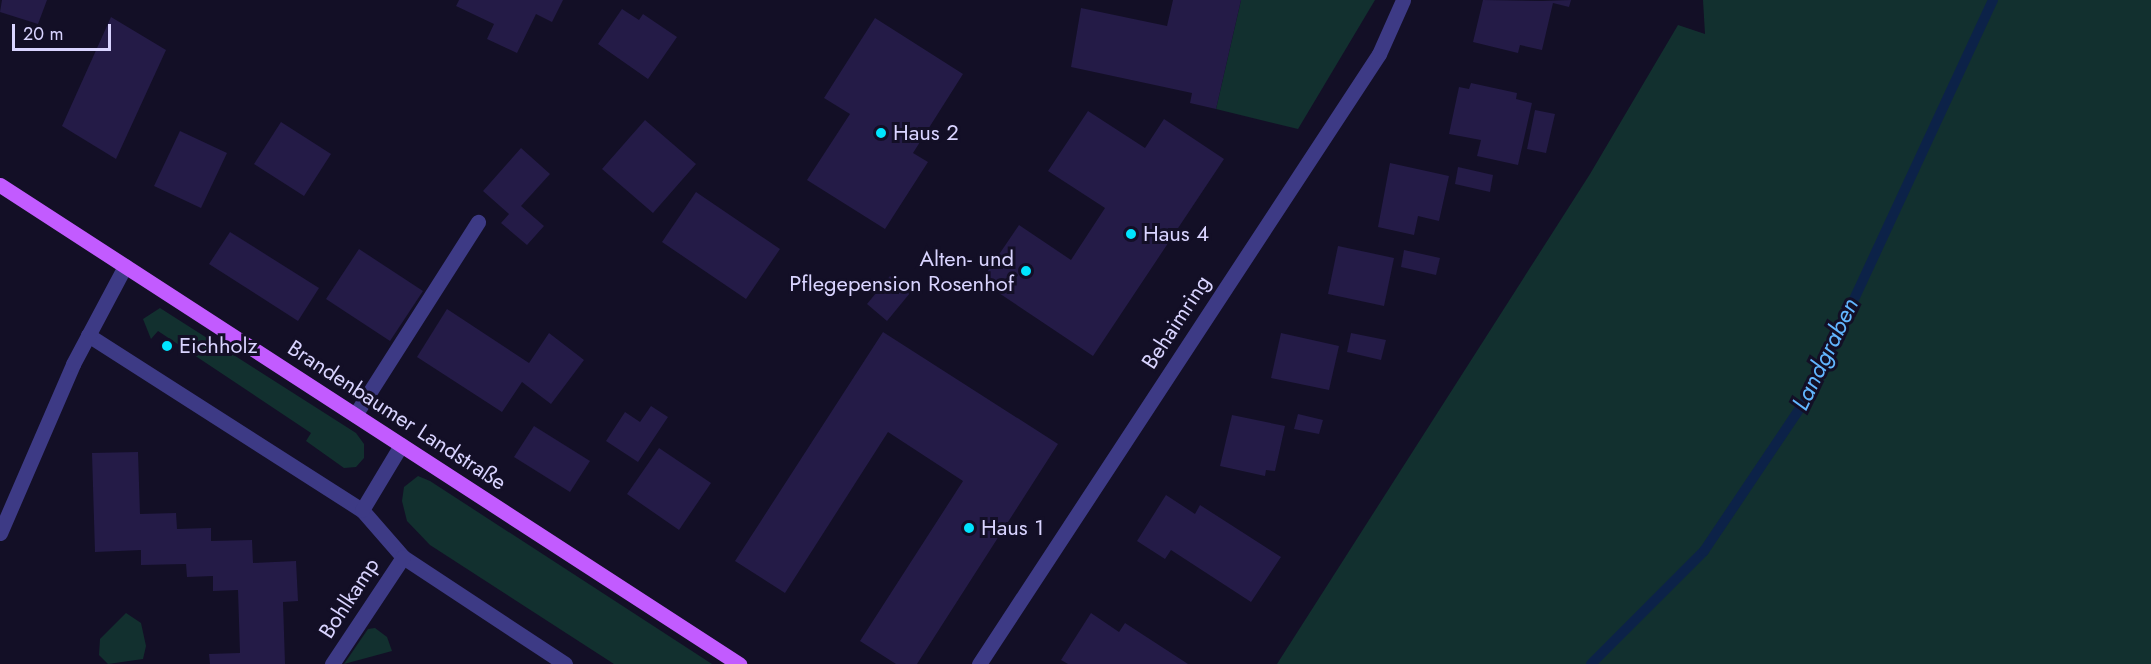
<!DOCTYPE html>
<meta charset="utf-8">
<style>
body{margin:0}
#map{position:relative;width:2151px;height:664px;overflow:hidden;background:#130f26;font-family:Jost,sans-serif}
div>[style]{position:absolute}
[style*='--x']{left:calc(var(--x)*1px);top:calc(var(--y)*1px);width:calc(var(--w)*1px);rotate:calc(var(--a)*1deg)}
.green>*{inset:0;background:#12302f}
.stream>*{height:10px;margin:-5px;padding:0 5px;transform-origin:5px;border-radius:5px;background:#0c2248}
.building>*{inset:0;background:#241b47}
.minor>*{height:15px;margin:-7.5px;padding:0 7.5px;transform-origin:7.5px;border-radius:7.5px;background:#3d3a85}
.major>*{height:15px;margin:-7.5px;padding:0 7.5px;transform-origin:7.5px;border-radius:7.5px;background:#c25bff}
.dots>*{width:16px;height:16px;translate:-50% -50%;box-sizing:border-box;border:3px solid #130f26;border-radius:50%}
span{translate:-50% -50%;white-space:nowrap;text-align:center;line-height:1.15;-webkit-text-stroke:6px #130f26;paint-order:stroke}
.poi-label{font-size:22px;color:#d9d4ff}
.left{translate:0 -50%;text-align:left}
.right{translate:-100% -50%;text-align:right}
.street-label{font-size:22px;color:#d9d4ff}
.water-label{font-size:24px;color:#62b6ff;font-style:italic}
.scale{position:absolute;left:12px;top:24px;width:99px;height:27px;box-sizing:border-box;border:3px solid #d9d4ff;border-top:0;padding-left:8px;font-size:18px;line-height:21px;white-space:nowrap;color:#d9d4ff;-webkit-text-stroke:4px #130f26;paint-order:stroke}
</style>
<div id="map">
<div class="green">
<div style="clip-path:polygon(1241px 0,1375px 0,1298px 129px,1216px 109px)"></div>
<div style="clip-path:polygon(1703px 0,2151px 0,2151px 664px,1277px 664px,1590px 174px,1678px 25px,1705px 34px)"></div>
<div style="clip-path:polygon(160px 308px,356px 433px,364px 444px,364px 458px,356px 467px,344px 468px,306px 441px,311px 433px,158px 331px,151px 339px,143px 319px)"></div>
<div style="clip-path:polygon(418px 476px,430px 481px,712px 664px,614px 664px,430px 545px,407px 521px,402px 501px,404px 487px)"></div>
<div style="clip-path:polygon(126px 613px,141px 623px,146px 646px,143px 659px,108px 664px,99px 655px,100px 639px)"></div>
<div style="clip-path:polygon(375px 628px,387px 637px,392px 651px,344px 664px,368px 629px)"></div>
</div>
<div class="stream">
<div style="--x:1591;--y:664;--w:160;--a:-45"></div>
<div style="--x:1704;--y:551;--w:192;--a:-56.1"></div>
<div style="--x:1811;--y:392;--w:432;--a:-65.1"></div>
</div>
<div class="building">
<div style="clip-path:polygon(2px 0,47px 0,38px 24px,0 12px)"></div>
<div style="clip-path:polygon(459px 0,563px 0,552px 22px,536px 14px,517px 53px,487px 39px,494px 24px,456px 6px)"></div>
<div style="clip-path:polygon(1173px 0,1241px 0,1216px 109px,1190px 103px,1192px 93px,1071px 67px,1081px 8px,1167px 26px)"></div>
<div style="clip-path:polygon(1483px 0,1542px 1px,1571px 0,1569px 7px,1553px 3px,1542px 50px,1520px 45px,1518px 53px,1473px 42px)"></div>
<div style="clip-path:polygon(622px 9px,639px 20px,643px 14px,677px 37px,648px 79px,598px 44px)"></div>
<div style="clip-path:polygon(111px 17px,166px 50px,116px 159px,62px 126px)"></div>
<div style="clip-path:polygon(875px 18px,963px 74px,913px 153px,928px 162px,885px 229px,807px 180px,850px 114px,824px 98px)"></div>
<div style="clip-path:polygon(1471px 83px,1517px 93px,1516px 99px,1532px 103px,1518px 165px,1477px 156px,1481px 140px,1449px 134px,1459px 87px,1469px 89px)"></div>
<div style="clip-path:polygon(1535px 110px,1555px 114px,1546px 153px,1527px 149px)"></div>
<div style="clip-path:polygon(1088px 111px,1145px 148px,1164px 119px,1224px 159px,1093px 356px,981px 281px,1019px 225px,1071px 260px,1105px 208px,1048px 171px)"></div>
<div style="clip-path:polygon(645px 120px,696px 164px,653px 213px,602px 169px)"></div>
<div style="clip-path:polygon(281px 122px,331px 154px,304px 196px,254px 164px)"></div>
<div style="clip-path:polygon(180px 131px,227px 153px,201px 208px,154px 186px)"></div>
<div style="clip-path:polygon(521px 148px,550px 174px,521px 206px,544px 226px,527px 245px,501px 223px,509px 214px,483px 191px)"></div>
<div style="clip-path:polygon(1390px 163px,1449px 176px,1439px 221px,1418px 216px,1414px 235px,1378px 227px)"></div>
<div style="clip-path:polygon(1458px 167px,1493px 175px,1490px 192px,1455px 184px)"></div>
<div style="clip-path:polygon(696px 192px,780px 249px,746px 299px,662px 242px)"></div>
<div style="clip-path:polygon(230px 232px,319px 288px,298px 321px,209px 264px)"></div>
<div style="clip-path:polygon(1338px 246px,1394px 258px,1384px 306px,1328px 294px)"></div>
<div style="clip-path:polygon(359px 249px,423px 291px,390px 341px,326px 299px)"></div>
<div style="clip-path:polygon(1404px 250px,1440px 258px,1436px 275px,1401px 267px)"></div>
<div style="clip-path:polygon(890px 276px,910px 293px,887px 321px,867px 304px)"></div>
<div style="clip-path:polygon(447px 309px,529px 363px,549px 333px,584px 360px,551px 404px,522px 382px,502px 412px,417px 357px)"></div>
<div style="clip-path:polygon(883px 332px,1058px 444px,917px 664px,896px 664px,860px 641px,963px 481px,888px 432px,785px 593px,735px 561px)"></div>
<div style="clip-path:polygon(1281px 333px,1339px 346px,1329px 390px,1271px 378px)"></div>
<div style="clip-path:polygon(1351px 333px,1386px 340px,1381px 360px,1347px 352px)"></div>
<div style="clip-path:polygon(651px 406px,668px 417px,638px 462px,606px 441px,625px 412px,640px 422px)"></div>
<div style="clip-path:polygon(1298px 414px,1323px 420px,1319px 434px,1294px 429px)"></div>
<div style="clip-path:polygon(1232px 415px,1285px 426px,1275px 471px,1266px 470px,1265px 476px,1220px 466px)"></div>
<div style="clip-path:polygon(534px 426px,590px 461px,570px 492px,514px 457px)"></div>
<div style="clip-path:polygon(659px 448px,711px 483px,679px 530px,627px 494px)"></div>
<div style="clip-path:polygon(138px 452px,140px 514px,176px 513px,177px 529px,211px 528px,211px 541px,252px 540px,253px 563px,296px 561px,298px 601px,283px 602px,285px 664px,210px 664px,209px 654px,240px 653px,238px 590px,213px 591px,213px 576px,187px 577px,186px 564px,141px 565px,141px 550px,95px 552px,92px 453px)"></div>
<div style="clip-path:polygon(1166px 495px,1195px 514px,1200px 505px,1281px 557px,1251px 602px,1171px 550px,1165px 559px,1137px 541px)"></div>
<div style="clip-path:polygon(1091px 613px,1119px 632px,1125px 623px,1188px 664px,1068px 664px,1061px 660px)"></div>
</div>
<div class="minor">
<div style="--x:88;--y:335;--w:325;--a:32.6"></div>
<div style="--x:362;--y:510;--w:62;--a:48.9"></div>
<div style="--x:403;--y:557;--w:194;--a:33.4"></div>
<div style="--x:355;--y:415;--w:229;--a:-57.5"></div>
<div style="--x:362;--y:510;--w:76;--a:-59"></div>
<div style="--x:0;--y:533;--w:184;--a:-66.6"></div>
<div style="--x:73;--y:364;--w:111;--a:-62"></div>
<div style="--x:332;--y:664;--w:128;--a:-56.4"></div>
<div style="--x:979;--y:664;--w:729;--a:-56.75"></div>
<div style="--x:1379;--y:54;--w:59;--a:-66"></div>
</div>
<div class="major">
<div style="--x:0;--y:185;--w:881;--a:32.95"></div>
</div>
<div class="dots">
<div style="left:881px;top:133px;background:#00e5ff"></div>
<div style="left:1131px;top:234px;background:#00e5ff"></div>
<div style="left:1026px;top:271px;background:#00e5ff"></div>
<div style="left:167px;top:346px;background:#00e5ff"></div>
<div style="left:969px;top:528px;background:#00e5ff"></div>
</div>
<div class="poi-label">
<span class="left" style="left:893px;top:133px">Haus 2</span>
<span class="left" style="left:1143px;top:234px">Haus 4</span>
<span class="right" style="left:1014px;top:271px">Alten- und<br>Pflegepension Rosenhof</span>
<span class="left" style="left:179px;top:346px">Eichholz</span>
<span class="left" style="left:981px;top:528px">Haus 1</span>
</div>
<div class="street-label">
<span style="left:1176px;top:322px;rotate:-57deg">Behaimring</span>
<span style="left:397px;top:415px;rotate:33deg">Brandenbaumer Landstraße</span>
<span style="left:349px;top:598px;rotate:-57deg">Bohlkamp</span>
</div>
<div class="water-label">
<span style="left:1825px;top:354px;rotate:-64deg">Landgraben</span>
</div>
<div class="scale">20 m</div>
</div>
